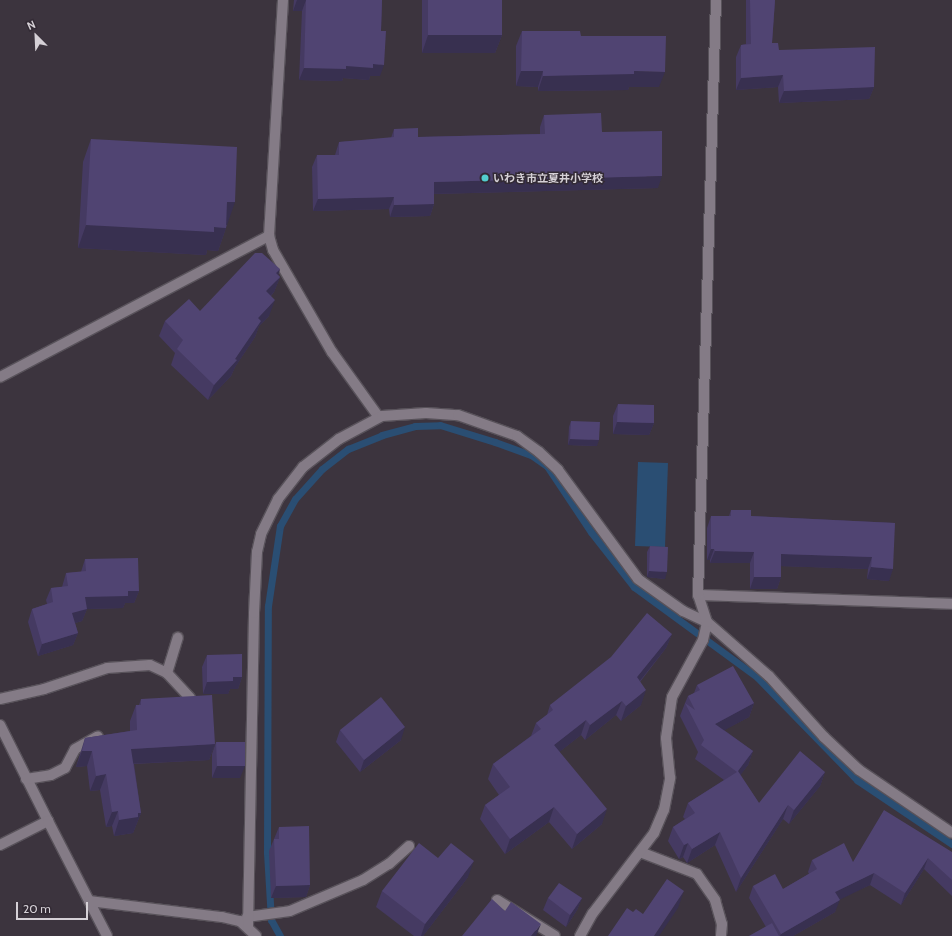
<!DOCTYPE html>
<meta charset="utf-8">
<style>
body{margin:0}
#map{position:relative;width:952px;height:936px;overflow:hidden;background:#3c343e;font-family:Cabin,"Noto Sans JP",sans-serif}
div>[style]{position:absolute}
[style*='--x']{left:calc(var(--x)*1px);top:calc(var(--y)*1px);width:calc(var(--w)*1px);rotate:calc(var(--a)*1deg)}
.water>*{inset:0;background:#2a4e73}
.stream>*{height:7px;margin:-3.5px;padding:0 3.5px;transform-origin:3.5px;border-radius:3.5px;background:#2a4e73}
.roads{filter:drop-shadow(1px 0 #58525a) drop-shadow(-1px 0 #58525a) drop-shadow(0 1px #58525a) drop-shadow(0 -1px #58525a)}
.street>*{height:10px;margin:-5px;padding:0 5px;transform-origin:5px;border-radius:5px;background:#847b86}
.wall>*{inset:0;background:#453a62}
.shaded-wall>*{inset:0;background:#383050}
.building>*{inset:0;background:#504472}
.dots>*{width:11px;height:11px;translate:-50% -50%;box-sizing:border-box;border:2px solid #322a34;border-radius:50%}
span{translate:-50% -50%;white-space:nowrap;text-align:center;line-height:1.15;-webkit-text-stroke:3px #322a34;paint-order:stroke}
.poi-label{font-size:11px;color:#d5d0d6;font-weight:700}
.left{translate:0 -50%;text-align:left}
.north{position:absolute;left:16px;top:16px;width:40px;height:40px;-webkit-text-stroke:3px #322a34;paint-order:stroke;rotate:336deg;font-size:11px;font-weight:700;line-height:16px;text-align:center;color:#d5d0d6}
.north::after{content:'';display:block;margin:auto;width:14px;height:18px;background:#d5d0d6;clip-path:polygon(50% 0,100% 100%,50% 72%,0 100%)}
.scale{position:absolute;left:16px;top:902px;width:72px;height:18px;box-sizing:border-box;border:2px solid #d5d0d6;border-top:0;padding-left:5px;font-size:12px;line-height:14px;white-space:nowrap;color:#d5d0d6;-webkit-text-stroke:3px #322a34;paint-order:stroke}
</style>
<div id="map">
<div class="water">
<div style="clip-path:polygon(638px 462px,668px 463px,665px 547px,635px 546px)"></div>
</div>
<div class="stream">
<div style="--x:280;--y:936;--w:18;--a:-119"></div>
<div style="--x:271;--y:920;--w:68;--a:-93.4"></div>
<div style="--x:267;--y:852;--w:246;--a:-89.8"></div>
<div style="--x:268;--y:606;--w:81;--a:-81.5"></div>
<div style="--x:280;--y:526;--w:31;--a:-61"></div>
<div style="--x:295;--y:499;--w:40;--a:-48"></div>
<div style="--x:322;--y:469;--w:33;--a:-38"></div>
<div style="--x:348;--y:449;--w:37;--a:-22"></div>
<div style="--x:382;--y:435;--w:34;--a:-15"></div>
<div style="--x:415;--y:426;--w:25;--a:-2"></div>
<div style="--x:440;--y:425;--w:58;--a:17.2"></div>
<div style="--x:495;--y:442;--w:38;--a:20"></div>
<div style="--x:531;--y:455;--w:19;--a:35"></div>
<div style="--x:547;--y:466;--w:79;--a:56.3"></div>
<div style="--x:591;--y:532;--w:70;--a:52"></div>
<div style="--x:634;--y:587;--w:152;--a:36.2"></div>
<div style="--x:757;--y:677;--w:144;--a:45.8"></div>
<div style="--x:857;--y:780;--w:115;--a:34"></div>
</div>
<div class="roads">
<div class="street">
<div style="--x:283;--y:0;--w:236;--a:93.4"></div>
<div style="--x:269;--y:236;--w:15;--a:74"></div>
<div style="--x:273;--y:250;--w:118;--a:60"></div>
<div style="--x:332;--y:352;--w:79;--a:54.3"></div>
<div style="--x:0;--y:377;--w:304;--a:-27.7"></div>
<div style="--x:698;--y:595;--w:254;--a:2"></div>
<div style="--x:167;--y:673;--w:37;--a:-73"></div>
<div style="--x:0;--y:699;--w:45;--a:-12.8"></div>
<div style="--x:44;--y:689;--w:66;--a:-18.4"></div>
<div style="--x:107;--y:668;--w:43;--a:-4"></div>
<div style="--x:150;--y:665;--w:19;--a:25"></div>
<div style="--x:167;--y:673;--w:34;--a:47"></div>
<div style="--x:0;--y:725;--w:107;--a:63.4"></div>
<div style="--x:26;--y:779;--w:25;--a:-9"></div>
<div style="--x:51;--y:775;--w:16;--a:-27"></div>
<div style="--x:65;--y:768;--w:21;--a:-62"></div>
<div style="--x:75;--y:749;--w:26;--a:-29"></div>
<div style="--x:0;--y:845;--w:54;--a:-26.6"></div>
<div style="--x:48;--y:821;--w:129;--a:62.8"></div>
<div style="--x:640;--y:852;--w:61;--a:21.1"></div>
<div style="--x:697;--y:874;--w:32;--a:55"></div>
<div style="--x:715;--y:900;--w:25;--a:74"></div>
<div style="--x:722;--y:924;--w:12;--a:95"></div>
<div style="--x:497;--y:900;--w:68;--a:31.8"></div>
<div style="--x:89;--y:901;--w:134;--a:6.9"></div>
<div style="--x:222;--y:917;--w:18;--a:13"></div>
<div style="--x:240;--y:921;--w:22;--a:43"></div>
<div style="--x:247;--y:917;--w:43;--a:-7.9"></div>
<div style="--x:290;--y:911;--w:79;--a:-23"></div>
<div style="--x:363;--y:880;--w:31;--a:-32"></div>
<div style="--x:389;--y:864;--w:27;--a:-42"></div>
<div style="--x:248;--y:927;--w:314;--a:-88.9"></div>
<div style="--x:254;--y:613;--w:61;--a:-87.2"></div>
<div style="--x:257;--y:552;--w:18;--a:-77"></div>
<div style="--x:261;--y:534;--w:39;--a:-64"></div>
<div style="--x:278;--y:499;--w:41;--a:-52"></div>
<div style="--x:303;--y:467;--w:46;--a:-37.9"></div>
<div style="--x:339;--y:439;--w:49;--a:-28.1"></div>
<div style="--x:382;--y:416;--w:44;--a:-3.9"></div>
<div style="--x:426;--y:413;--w:32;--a:4"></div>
<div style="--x:458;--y:415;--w:63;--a:19.6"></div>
<div style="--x:517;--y:436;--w:27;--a:36"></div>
<div style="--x:539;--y:452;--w:26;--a:43"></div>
<div style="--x:558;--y:470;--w:135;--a:53.7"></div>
<div style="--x:638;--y:579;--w:55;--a:35.4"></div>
<div style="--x:683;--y:611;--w:26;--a:25"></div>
<div style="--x:707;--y:622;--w:82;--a:41.1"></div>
<div style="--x:769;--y:676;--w:82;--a:48"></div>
<div style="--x:824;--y:737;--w:48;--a:43.3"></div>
<div style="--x:859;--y:770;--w:112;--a:34.1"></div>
<div style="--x:580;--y:936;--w:26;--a:-61"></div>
<div style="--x:593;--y:913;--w:101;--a:-52.7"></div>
<div style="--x:654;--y:833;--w:25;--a:-67"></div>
<div style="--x:664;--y:810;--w:33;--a:-79"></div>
<div style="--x:670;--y:778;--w:40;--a:-95.7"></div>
<div style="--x:666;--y:738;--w:41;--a:-81.7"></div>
<div style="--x:672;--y:697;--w:65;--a:-61.5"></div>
<div style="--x:703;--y:640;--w:18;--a:-77"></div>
<div style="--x:707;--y:622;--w:28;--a:-108"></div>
<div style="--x:698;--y:595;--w:595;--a:-88.27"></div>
</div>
</div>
<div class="wall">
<div style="clip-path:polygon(294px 0,382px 0,381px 31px,380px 76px,370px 76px,369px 80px,343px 78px,342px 81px,299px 80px,302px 11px,293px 11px)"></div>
<div style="clip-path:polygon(422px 0,502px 0,502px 35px,495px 53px,422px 53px)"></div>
<div style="clip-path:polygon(746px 0,775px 0,772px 43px,779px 50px,874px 87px,869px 99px,779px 103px,778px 87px,736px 90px,736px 57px,741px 45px,746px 44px)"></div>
<div style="clip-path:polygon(522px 31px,581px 36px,659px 87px,629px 87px,628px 90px,538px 91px,538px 87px,516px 86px,516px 46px)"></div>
<div style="clip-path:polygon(544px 115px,602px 132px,658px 188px,434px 194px,434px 204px,430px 216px,390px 217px,389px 209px,313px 211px,312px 167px,317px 155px,335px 155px,339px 142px,391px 138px,394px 129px,418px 137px,540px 134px,540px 127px)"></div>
<div style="clip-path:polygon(91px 139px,227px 225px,218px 251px,207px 250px,206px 255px,78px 248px,83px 162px)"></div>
<div style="clip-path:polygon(280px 269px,278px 275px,280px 277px,274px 292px,271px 296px,269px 316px,259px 326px,255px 337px,235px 367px,231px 376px,208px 400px,171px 365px,175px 353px,159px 336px,165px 321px,200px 311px)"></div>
<div style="clip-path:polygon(618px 404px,654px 423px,649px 435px,613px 434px,613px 416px)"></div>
<div style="clip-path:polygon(571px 421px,597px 446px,568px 445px,569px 427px)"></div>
<div style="clip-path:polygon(731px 510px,751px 516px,895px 523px,889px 581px,867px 579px,868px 569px,781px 566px,781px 577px,777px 589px,750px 589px,750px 563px,710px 563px,710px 560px,707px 560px,707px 528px,711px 516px,729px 516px)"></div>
<div style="clip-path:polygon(650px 546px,665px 579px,647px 577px,647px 552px)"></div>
<div style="clip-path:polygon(85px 559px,139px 591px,134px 603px,125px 603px,123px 608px,87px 609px,82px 621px,75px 623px,78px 633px,73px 645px,38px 656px,28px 622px,32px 609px,47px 604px,46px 600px,51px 588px,62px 587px,66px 573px,81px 572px)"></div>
<div style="clip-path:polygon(672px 634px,666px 648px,640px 682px,641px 705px,621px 721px,616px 715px,585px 740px,581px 735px,559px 752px,602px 824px,572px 849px,549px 822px,505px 854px,480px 819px,485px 805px,499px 795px,488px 779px,493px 764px,531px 736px,536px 723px,547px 715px,550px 705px)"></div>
<div style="clip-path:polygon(207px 655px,242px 677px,238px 689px,230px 689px,228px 694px,203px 694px,202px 667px)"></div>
<div style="clip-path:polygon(697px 685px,754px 703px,749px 717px,724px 730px,753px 751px,748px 765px,740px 775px,759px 803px,825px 772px,820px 786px,789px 824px,783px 819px,736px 892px,715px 845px,687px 863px,683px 857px,679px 859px,668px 841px,673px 827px,685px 819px,683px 817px,688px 803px,724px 780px,695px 759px,698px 752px,680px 716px,685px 703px,688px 696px,694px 693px)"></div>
<div style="clip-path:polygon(141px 699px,215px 744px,209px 760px,134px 764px,141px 813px,133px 833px,114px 836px,112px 826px,106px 827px,100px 790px,90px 791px,87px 766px,76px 767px,80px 754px,85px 738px,130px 731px,130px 721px,136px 705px,139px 705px)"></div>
<div style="clip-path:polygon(340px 730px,401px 740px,360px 772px,336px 742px)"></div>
<div style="clip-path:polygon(216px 742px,240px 778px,212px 778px,212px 754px)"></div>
<div style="clip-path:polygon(279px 827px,310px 885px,306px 897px,271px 898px,269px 851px)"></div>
<div style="clip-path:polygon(952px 852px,952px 896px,924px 869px,901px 905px,870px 885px,839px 899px,835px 912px,793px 936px,749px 936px,766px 927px,749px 898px,753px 886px,783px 889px,809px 874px,808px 872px,812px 860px,853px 862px)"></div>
<div style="clip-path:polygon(438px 858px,468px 877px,423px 936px,414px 936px,376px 907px,382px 891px)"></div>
<div style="clip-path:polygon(548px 898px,582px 898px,577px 910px,566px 927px,543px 910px)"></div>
</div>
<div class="shaded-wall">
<div style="clip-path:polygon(297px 0,306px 0,302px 11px,293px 11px)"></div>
<div style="clip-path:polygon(428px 35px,502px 35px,495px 53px,422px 53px)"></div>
<div style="clip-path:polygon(373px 64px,384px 65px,380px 76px,370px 76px,369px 80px,343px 78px,342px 81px,299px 80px,304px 68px,346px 66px)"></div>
<div style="clip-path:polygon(521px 71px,543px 71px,538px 87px,516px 86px)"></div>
<div style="clip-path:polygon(634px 71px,665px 72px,659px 87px,629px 87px,628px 90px,538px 91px,543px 76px)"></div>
<div style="clip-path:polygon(783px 75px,778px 87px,736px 90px,741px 78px)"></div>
<div style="clip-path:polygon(874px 87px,869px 99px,779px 103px,784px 91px)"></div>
<div style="clip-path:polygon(662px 176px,658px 188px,429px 194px,434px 182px)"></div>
<div style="clip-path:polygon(394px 197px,389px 209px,313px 211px,318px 199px)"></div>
<div style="clip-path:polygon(227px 202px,235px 202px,227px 225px,219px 225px)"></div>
<div style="clip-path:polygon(434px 204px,430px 216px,390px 217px,394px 205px)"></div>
<div style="clip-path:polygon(86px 225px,214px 227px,226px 228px,218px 251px,207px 250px,206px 255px,78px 248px)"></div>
<div style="clip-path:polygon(280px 269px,276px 281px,280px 277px,274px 292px,260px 307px,266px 291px,276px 273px)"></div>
<div style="clip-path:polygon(275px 300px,269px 316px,259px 326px,255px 337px,235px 367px,231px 376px,208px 400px,214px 385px,235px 359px,258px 318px)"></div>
<div style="clip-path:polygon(617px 422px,654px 423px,649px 435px,613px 434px)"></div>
<div style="clip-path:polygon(570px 439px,599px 440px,597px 446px,568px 445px)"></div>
<div style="clip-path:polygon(711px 549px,714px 549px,710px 560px,707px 560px)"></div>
<div style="clip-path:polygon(715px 551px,754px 552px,750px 563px,710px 563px)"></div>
<div style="clip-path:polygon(781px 554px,872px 557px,868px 569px,777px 566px)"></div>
<div style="clip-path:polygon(871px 567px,893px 569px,889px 581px,867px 579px)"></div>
<div style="clip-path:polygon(649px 571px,667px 572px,665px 579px,647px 577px)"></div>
<div style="clip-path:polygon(754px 577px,781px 577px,777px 589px,750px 589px)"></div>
<div style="clip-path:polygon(128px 591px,139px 591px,134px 603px,125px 603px,123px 608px,87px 609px,82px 621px,68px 625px,72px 613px,85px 597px)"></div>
<div style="clip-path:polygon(78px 633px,73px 645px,38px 656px,42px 644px)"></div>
<div style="clip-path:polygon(672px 634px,666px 648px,631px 692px,637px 677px)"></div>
<div style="clip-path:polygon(233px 677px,242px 677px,238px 689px,230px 689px,228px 694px,203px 694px,207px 682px)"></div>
<div style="clip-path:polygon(646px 690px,641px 705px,621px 721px,626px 706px)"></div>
<div style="clip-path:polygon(622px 701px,616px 715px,585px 740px,590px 725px)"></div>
<div style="clip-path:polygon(754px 703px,749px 717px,710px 738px,715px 724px)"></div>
<div style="clip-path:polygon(586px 720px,581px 735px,549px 760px,554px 745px)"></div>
<div style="clip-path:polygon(405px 727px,401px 740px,360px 772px,364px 760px)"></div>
<div style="clip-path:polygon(215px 744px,209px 760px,126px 764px,131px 749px)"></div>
<div style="clip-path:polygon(82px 751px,92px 751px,87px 766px,76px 767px)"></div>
<div style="clip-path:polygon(753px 751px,748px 765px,733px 785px,738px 771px)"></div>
<div style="clip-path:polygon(217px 766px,245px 766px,240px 778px,212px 778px)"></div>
<div style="clip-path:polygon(825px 772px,820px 786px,789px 824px,794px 810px)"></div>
<div style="clip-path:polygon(106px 774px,100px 790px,90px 791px,96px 776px)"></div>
<div style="clip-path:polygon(788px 805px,783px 819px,736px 892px,741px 878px)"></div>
<div style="clip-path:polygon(554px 807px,549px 822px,505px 854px,510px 839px)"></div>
<div style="clip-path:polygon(607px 809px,602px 824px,572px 849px,577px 834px)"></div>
<div style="clip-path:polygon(118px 811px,112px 826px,106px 827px,112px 812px)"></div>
<div style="clip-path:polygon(138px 813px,141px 813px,133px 833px,114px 836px,119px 820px)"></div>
<div style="clip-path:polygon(720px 832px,715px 845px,687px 863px,692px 849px)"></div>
<div style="clip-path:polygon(688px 843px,683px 857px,679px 859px,684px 845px)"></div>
<div style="clip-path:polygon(928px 858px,924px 869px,901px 905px,905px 893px)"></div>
<div style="clip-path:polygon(474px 861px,468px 877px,423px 936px,421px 936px,425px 924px)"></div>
<div style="clip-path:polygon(874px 873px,870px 885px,831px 904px,835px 892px)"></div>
<div style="clip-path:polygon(310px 885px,306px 897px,271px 898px,276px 886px)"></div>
<div style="clip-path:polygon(684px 891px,678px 908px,659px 936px,654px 936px)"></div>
<div style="clip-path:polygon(582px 898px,577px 910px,566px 927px,570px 915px)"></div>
<div style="clip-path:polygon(840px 900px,835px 912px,793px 936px,780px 936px,781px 934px)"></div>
<div style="clip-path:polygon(541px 924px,536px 936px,531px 936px)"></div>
</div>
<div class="building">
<div style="clip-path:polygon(306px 0,382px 0,381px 31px,386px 31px,384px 65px,373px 64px,373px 68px,346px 66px,346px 69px,304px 68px)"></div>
<div style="clip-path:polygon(428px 0,502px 0,502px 35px,428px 35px)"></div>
<div style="clip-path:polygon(750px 0,775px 0,772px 43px,778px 43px,779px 50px,875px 47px,874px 87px,784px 91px,783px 75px,741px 78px,741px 45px,751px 44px)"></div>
<div style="clip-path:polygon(522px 31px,580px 31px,581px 36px,666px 36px,665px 72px,634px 71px,634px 74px,543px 76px,543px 71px,521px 71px)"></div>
<div style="clip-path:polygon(601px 113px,602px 132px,662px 131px,662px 176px,434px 182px,434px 204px,394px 205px,394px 197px,318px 199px,317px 155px,339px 155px,339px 142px,394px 137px,394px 129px,418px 128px,418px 137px,545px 134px,544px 115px)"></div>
<div style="clip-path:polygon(91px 139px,237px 147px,235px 202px,227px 202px,226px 228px,214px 227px,214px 232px,86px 225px)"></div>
<div style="clip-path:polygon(255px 253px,262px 253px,280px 269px,276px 273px,280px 277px,266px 291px,275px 300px,258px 318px,261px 321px,235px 359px,237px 360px,214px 385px,177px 349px,183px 340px,165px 321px,189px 299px,200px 311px)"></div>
<div style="clip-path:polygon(618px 404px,654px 405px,654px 423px,617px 422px)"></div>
<div style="clip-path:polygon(571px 421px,600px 422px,599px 440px,570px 439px)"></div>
<div style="clip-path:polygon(731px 510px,751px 510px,751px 516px,895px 523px,893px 569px,871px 567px,872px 557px,781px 554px,781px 577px,754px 577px,754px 552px,715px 551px,714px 549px,711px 549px,711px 516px,731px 516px)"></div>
<div style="clip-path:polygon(650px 546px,668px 547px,667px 572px,649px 571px)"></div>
<div style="clip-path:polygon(138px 558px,139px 591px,128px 591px,128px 596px,85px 597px,87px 609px,72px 613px,78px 633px,42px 644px,32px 609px,53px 602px,51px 588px,68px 586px,66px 573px,86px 571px,85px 559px)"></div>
<div style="clip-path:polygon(647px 613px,672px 634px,637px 677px,646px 690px,626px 706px,622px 701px,590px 725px,586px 720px,554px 745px,607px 809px,577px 834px,554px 807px,510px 839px,485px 805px,510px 787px,493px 764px,541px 729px,536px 723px,553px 710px,550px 705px,611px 657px)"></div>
<div style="clip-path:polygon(242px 654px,242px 677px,233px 677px,233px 681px,207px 682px,207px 655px)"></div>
<div style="clip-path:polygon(733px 666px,754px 703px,715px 724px,753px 751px,738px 771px,759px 803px,800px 751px,825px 772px,794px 810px,788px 805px,741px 878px,720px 832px,692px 849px,688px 843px,684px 845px,673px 827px,695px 813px,688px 803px,737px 772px,701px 745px,704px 740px,685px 703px,695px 710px,688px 696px,700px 690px,697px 685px)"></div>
<div style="clip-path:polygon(212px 695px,215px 744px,131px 749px,141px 813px,138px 813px,138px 817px,119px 820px,118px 811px,112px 812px,106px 774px,96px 776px,92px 751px,82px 751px,85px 738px,137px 730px,136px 705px,141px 705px,141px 699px)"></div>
<div style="clip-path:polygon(381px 697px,405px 727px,364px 760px,340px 730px)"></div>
<div style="clip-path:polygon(216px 742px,245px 742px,245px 766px,217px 766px)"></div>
<div style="clip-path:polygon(884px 810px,952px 852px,952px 880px,928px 858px,905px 893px,874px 873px,835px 892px,840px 900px,781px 934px,753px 886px,775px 874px,783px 889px,817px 869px,812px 860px,844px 843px,853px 862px)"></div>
<div style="clip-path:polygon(309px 826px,310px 885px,276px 886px,274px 839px,279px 839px,279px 827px)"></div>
<div style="clip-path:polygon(419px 843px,438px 858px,451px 843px,474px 861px,425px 924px,382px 891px)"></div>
<div style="clip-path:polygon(667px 879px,684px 891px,654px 936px,608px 936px,627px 908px,633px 912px,636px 909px,643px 914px)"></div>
<div style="clip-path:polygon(559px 883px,582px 898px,570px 915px,548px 898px)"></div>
<div style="clip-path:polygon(492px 899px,505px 911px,511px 902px,541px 924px,531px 936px,462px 936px)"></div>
<div style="clip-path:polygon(772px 923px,779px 936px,749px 936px)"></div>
</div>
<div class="dots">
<div style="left:485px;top:178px;background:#52cdcd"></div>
</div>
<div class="poi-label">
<span class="left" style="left:493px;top:178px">いわき市立夏井小学校</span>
</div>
<div class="north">N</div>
<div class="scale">20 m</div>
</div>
